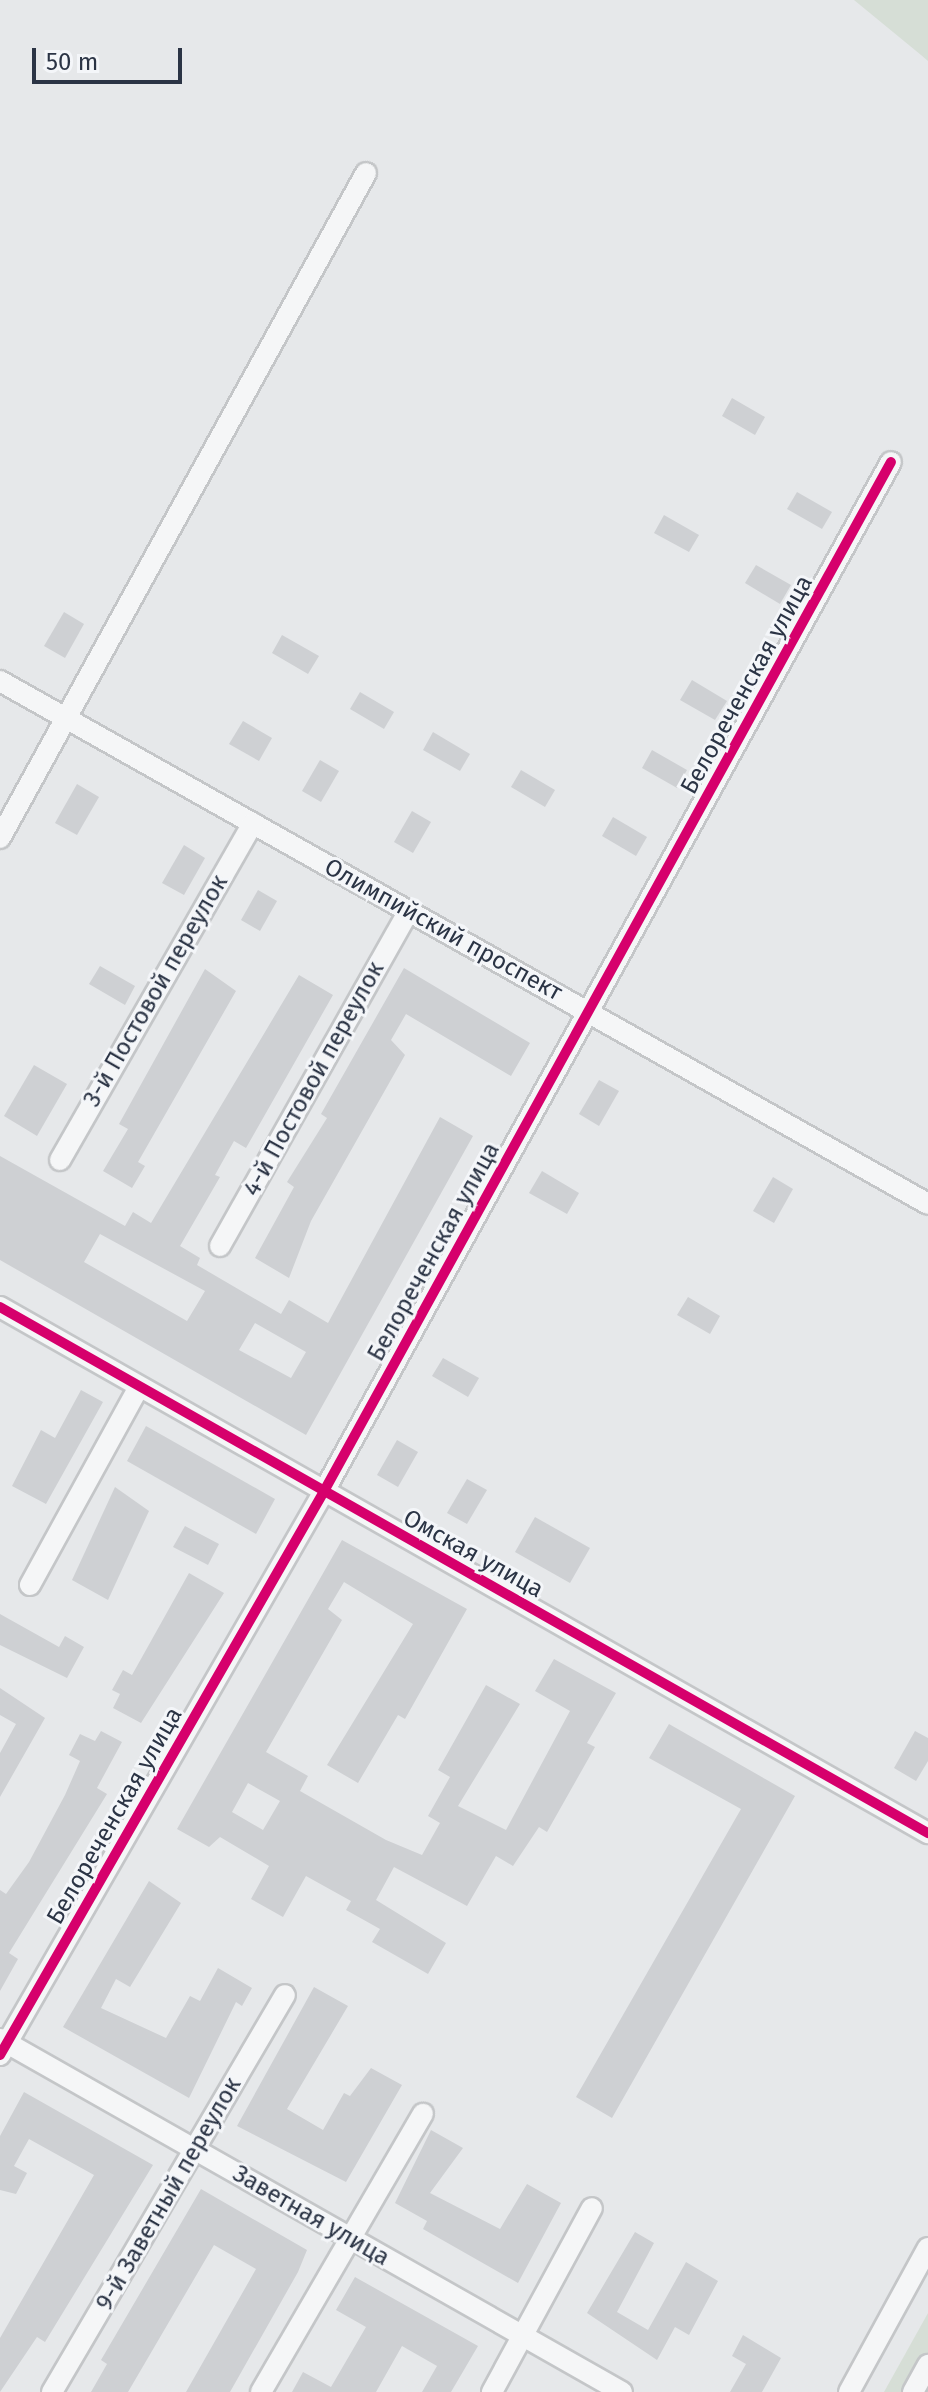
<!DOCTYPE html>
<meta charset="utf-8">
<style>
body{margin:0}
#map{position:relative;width:928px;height:2392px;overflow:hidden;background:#e6e8ea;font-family:"Fira Sans",sans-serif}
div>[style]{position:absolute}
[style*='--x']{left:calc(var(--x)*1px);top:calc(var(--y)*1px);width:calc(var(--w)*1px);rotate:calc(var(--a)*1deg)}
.green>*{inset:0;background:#d6ded6}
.building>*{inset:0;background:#ced0d3}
.roads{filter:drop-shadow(2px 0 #c4c6c8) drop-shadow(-2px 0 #c4c6c8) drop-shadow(0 2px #c4c6c8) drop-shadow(0 -2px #c4c6c8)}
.street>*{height:20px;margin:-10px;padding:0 10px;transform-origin:10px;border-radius:10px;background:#f5f6f7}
.cycleway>*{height:10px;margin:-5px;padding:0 5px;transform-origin:5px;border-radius:5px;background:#d6006c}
span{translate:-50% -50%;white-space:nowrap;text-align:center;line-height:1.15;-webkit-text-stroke:6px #f4f6f9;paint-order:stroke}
.street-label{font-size:24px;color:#2b3445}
.scale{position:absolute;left:32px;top:48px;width:150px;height:36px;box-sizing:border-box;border:4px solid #2b3445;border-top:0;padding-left:10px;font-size:24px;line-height:28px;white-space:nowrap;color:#2b3445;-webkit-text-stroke:6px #f4f6f9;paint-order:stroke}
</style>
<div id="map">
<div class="green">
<div style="clip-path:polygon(854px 0,928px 0,928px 61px,921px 55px)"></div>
<div style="clip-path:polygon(928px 2313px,928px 2392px,884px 2392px)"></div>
</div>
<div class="building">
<div style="clip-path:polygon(732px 398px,765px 417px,755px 435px,722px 416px)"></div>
<div style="clip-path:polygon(797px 492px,832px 512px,822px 529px,787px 509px)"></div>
<div style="clip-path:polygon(664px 515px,699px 535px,689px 552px,654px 533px)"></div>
<div style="clip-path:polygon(756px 565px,791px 585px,780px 604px,745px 583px)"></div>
<div style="clip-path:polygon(64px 612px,84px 624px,65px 658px,44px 646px)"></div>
<div style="clip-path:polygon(282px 635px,319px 656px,308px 674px,272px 653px)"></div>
<div style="clip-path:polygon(692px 680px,727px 701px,715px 720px,680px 700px)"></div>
<div style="clip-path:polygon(360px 692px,394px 712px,384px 729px,350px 709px)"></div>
<div style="clip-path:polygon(243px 721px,272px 738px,259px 761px,229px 744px)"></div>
<div style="clip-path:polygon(433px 732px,470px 754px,460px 771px,423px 750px)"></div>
<div style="clip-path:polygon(652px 750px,687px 770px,677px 788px,642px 768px)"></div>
<div style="clip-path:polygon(320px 760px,339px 771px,321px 802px,302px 791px)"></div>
<div style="clip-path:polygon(521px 770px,555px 790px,545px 807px,511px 787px)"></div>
<div style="clip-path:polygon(77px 784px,99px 797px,77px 835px,55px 823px)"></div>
<div style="clip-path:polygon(412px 811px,431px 822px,413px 853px,394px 842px)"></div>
<div style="clip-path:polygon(613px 817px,647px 837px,636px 856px,602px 836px)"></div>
<div style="clip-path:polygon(184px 845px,205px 858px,184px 895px,162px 883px)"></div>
<div style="clip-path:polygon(258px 890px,277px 901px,260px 931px,241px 920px)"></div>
<div style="clip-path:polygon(100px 966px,135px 986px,125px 1005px,89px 984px)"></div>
<div style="clip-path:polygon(404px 968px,530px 1043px,511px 1076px,406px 1014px,391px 1040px,405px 1055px,311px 1221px,289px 1278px,255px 1258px,294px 1187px,287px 1182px,327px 1118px,321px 1114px)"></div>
<div style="clip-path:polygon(205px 969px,236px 991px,138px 1162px,145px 1166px,132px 1188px,103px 1171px,128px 1129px,119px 1124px)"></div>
<div style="clip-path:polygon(evenodd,299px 975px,333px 995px,246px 1148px,234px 1141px,215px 1175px,220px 1177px,180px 1246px,200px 1258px,197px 1265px,281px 1314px,289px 1300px,328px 1323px,440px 1117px,473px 1136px,306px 1435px,0 1260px,0 1156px,125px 1226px,133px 1212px,151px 1223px,299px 975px,100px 1234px,205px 1291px,187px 1321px,84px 1262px,100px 1234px,299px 975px,255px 1323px,306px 1352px,291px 1378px,239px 1350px,255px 1323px)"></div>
<div style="clip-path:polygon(34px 1065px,67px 1084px,37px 1136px,4px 1116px)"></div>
<div style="clip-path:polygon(599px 1080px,619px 1091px,599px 1126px,579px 1114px)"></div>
<div style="clip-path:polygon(542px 1171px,579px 1193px,567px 1214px,529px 1193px)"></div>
<div style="clip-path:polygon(773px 1177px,793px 1189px,774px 1223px,753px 1211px)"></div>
<div style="clip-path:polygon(688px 1297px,720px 1316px,710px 1334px,677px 1315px)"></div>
<div style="clip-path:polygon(443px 1358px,479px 1378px,468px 1397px,432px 1376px)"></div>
<div style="clip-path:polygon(81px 1390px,103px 1402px,46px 1504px,12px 1486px,41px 1430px,55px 1438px)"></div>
<div style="clip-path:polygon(146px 1426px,275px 1499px,256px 1534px,127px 1461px)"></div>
<div style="clip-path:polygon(397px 1440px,418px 1452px,398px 1487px,377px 1475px)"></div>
<div style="clip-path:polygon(467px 1479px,487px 1490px,467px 1524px,447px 1513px)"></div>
<div style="clip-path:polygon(115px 1487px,149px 1511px,108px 1600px,72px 1580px)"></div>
<div style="clip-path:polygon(535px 1517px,590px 1548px,570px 1583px,515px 1552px)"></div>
<div style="clip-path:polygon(185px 1526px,219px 1544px,208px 1565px,173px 1547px)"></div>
<div style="clip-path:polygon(evenodd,342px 1540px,467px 1609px,405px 1719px,398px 1715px,358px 1783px,327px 1765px,413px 1624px,344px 1582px,328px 1609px,342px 1620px,266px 1752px,308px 1776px,300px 1791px,386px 1840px,422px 1855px,440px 1823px,428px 1816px,450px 1777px,438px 1770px,486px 1685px,520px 1704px,458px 1806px,506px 1830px,570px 1711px,535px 1691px,554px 1659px,616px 1693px,587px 1743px,595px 1747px,547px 1832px,539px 1827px,513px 1866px,496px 1856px,467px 1906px,394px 1867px,376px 1900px,446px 1943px,428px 1974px,372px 1942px,380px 1929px,346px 1910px,351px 1901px,306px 1876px,283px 1917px,251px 1899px,269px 1866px,220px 1837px,209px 1847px,177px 1829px,342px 1540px,248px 1783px,280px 1801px,263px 1830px,232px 1812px,248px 1783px)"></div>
<div style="clip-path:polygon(189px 1573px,224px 1593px,141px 1723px,113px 1708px,120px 1694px,112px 1690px,123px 1670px,132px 1675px)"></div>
<div style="clip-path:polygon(0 1614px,59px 1647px,65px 1636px,84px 1647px,67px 1678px,0 1645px)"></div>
<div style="clip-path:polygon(0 1688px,45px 1718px,0 1797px,0 1753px,16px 1724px,0 1715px)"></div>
<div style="clip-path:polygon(669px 1724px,795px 1796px,612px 2118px,576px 2097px,741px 1809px,649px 1758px)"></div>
<div style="clip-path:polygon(101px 1731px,122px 1742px,97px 1788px,107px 1794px,9px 1953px,18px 1959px,0 1991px,0 1890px,6px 1894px,29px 1862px,65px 1795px,80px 1761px,69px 1755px,80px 1734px,95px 1741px)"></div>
<div style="clip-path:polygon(915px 1731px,928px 1738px,928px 1761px,916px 1781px,894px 1768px)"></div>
<div style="clip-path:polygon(149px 1881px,181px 1903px,130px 1987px,116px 1979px,101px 2008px,166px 2038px,190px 1996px,200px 2001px,218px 1968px,252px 1988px,242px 2006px,236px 2002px,189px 2098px,63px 2027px)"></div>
<div style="clip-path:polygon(314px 1987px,348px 2006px,287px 2109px,323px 2130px,344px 2093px,350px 2096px,371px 2068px,402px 2085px,346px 2182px,237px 2126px)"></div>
<div style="clip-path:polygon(24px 2092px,153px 2165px,45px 2342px,37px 2337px,0 2392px,0 2338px,94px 2175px,29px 2139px,14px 2166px,27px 2173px,16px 2194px,0 2190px,0 2136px)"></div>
<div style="clip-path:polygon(431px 2130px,463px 2148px,430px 2193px,500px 2229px,527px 2184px,561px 2203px,518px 2283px,423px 2229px,427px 2221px,395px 2203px)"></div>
<div style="clip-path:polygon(201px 2189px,307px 2250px,298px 2272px,230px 2392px,186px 2392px,256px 2269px,214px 2245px,128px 2392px,91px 2392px,107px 2364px,101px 2360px)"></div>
<div style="clip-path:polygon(635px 2232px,654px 2243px,617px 2312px,648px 2330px,686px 2262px,718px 2281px,689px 2335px,675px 2327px,657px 2360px,587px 2313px)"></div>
<div style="clip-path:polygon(355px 2277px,478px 2346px,451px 2392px,422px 2392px,437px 2366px,402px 2346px,376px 2392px,292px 2392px,303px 2372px,331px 2387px,366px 2327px,336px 2310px)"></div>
<div style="clip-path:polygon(743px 2335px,781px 2358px,762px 2392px,730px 2392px,746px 2364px,732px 2356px)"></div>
</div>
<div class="roads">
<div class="street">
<div style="--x:0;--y:681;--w:1065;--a:29.4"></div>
<div style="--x:0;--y:838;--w:759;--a:-61.17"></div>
<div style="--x:60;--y:1160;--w:388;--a:-60.2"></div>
<div style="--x:220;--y:1246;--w:385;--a:-60.6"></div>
<div style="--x:0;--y:1307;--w:1067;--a:29.55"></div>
<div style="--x:30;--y:1585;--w:226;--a:-61.2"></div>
<div style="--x:0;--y:2039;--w:715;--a:29.58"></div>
<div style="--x:0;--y:2055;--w:648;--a:-60.11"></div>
<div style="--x:323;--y:1493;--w:1177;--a:-61.15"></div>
<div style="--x:52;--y:2392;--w:460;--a:-59.6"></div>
<div style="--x:261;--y:2392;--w:322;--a:-59.8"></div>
<div style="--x:492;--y:2392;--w:209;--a:-61.5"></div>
<div style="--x:849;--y:2392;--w:164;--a:-61.3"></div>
<div style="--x:913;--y:2392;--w:31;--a:-61"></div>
</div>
</div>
<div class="cycleway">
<div style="--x:0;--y:1307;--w:1067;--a:29.55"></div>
<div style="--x:0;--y:2055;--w:648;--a:-60.11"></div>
<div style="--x:323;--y:1493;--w:1177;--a:-61.15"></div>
</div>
<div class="street-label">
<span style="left:747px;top:685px;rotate:-61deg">Белореченская улица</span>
<span style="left:443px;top:930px;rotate:29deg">Олимпийский проспект</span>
<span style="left:156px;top:991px;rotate:-60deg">3-й Постовой переулок</span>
<span style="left:314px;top:1079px;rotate:-61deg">4-й Постовой переулок</span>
<span style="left:434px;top:1252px;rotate:-61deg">Белореченская улица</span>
<span style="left:473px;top:1554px;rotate:29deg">Омская улица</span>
<span style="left:115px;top:1816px;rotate:-60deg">Белореченская улица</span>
<span style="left:169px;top:2194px;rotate:-60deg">9-й Заветный переулок</span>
<span style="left:311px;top:2216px;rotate:30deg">Заветная улица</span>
</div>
<div class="scale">50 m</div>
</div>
